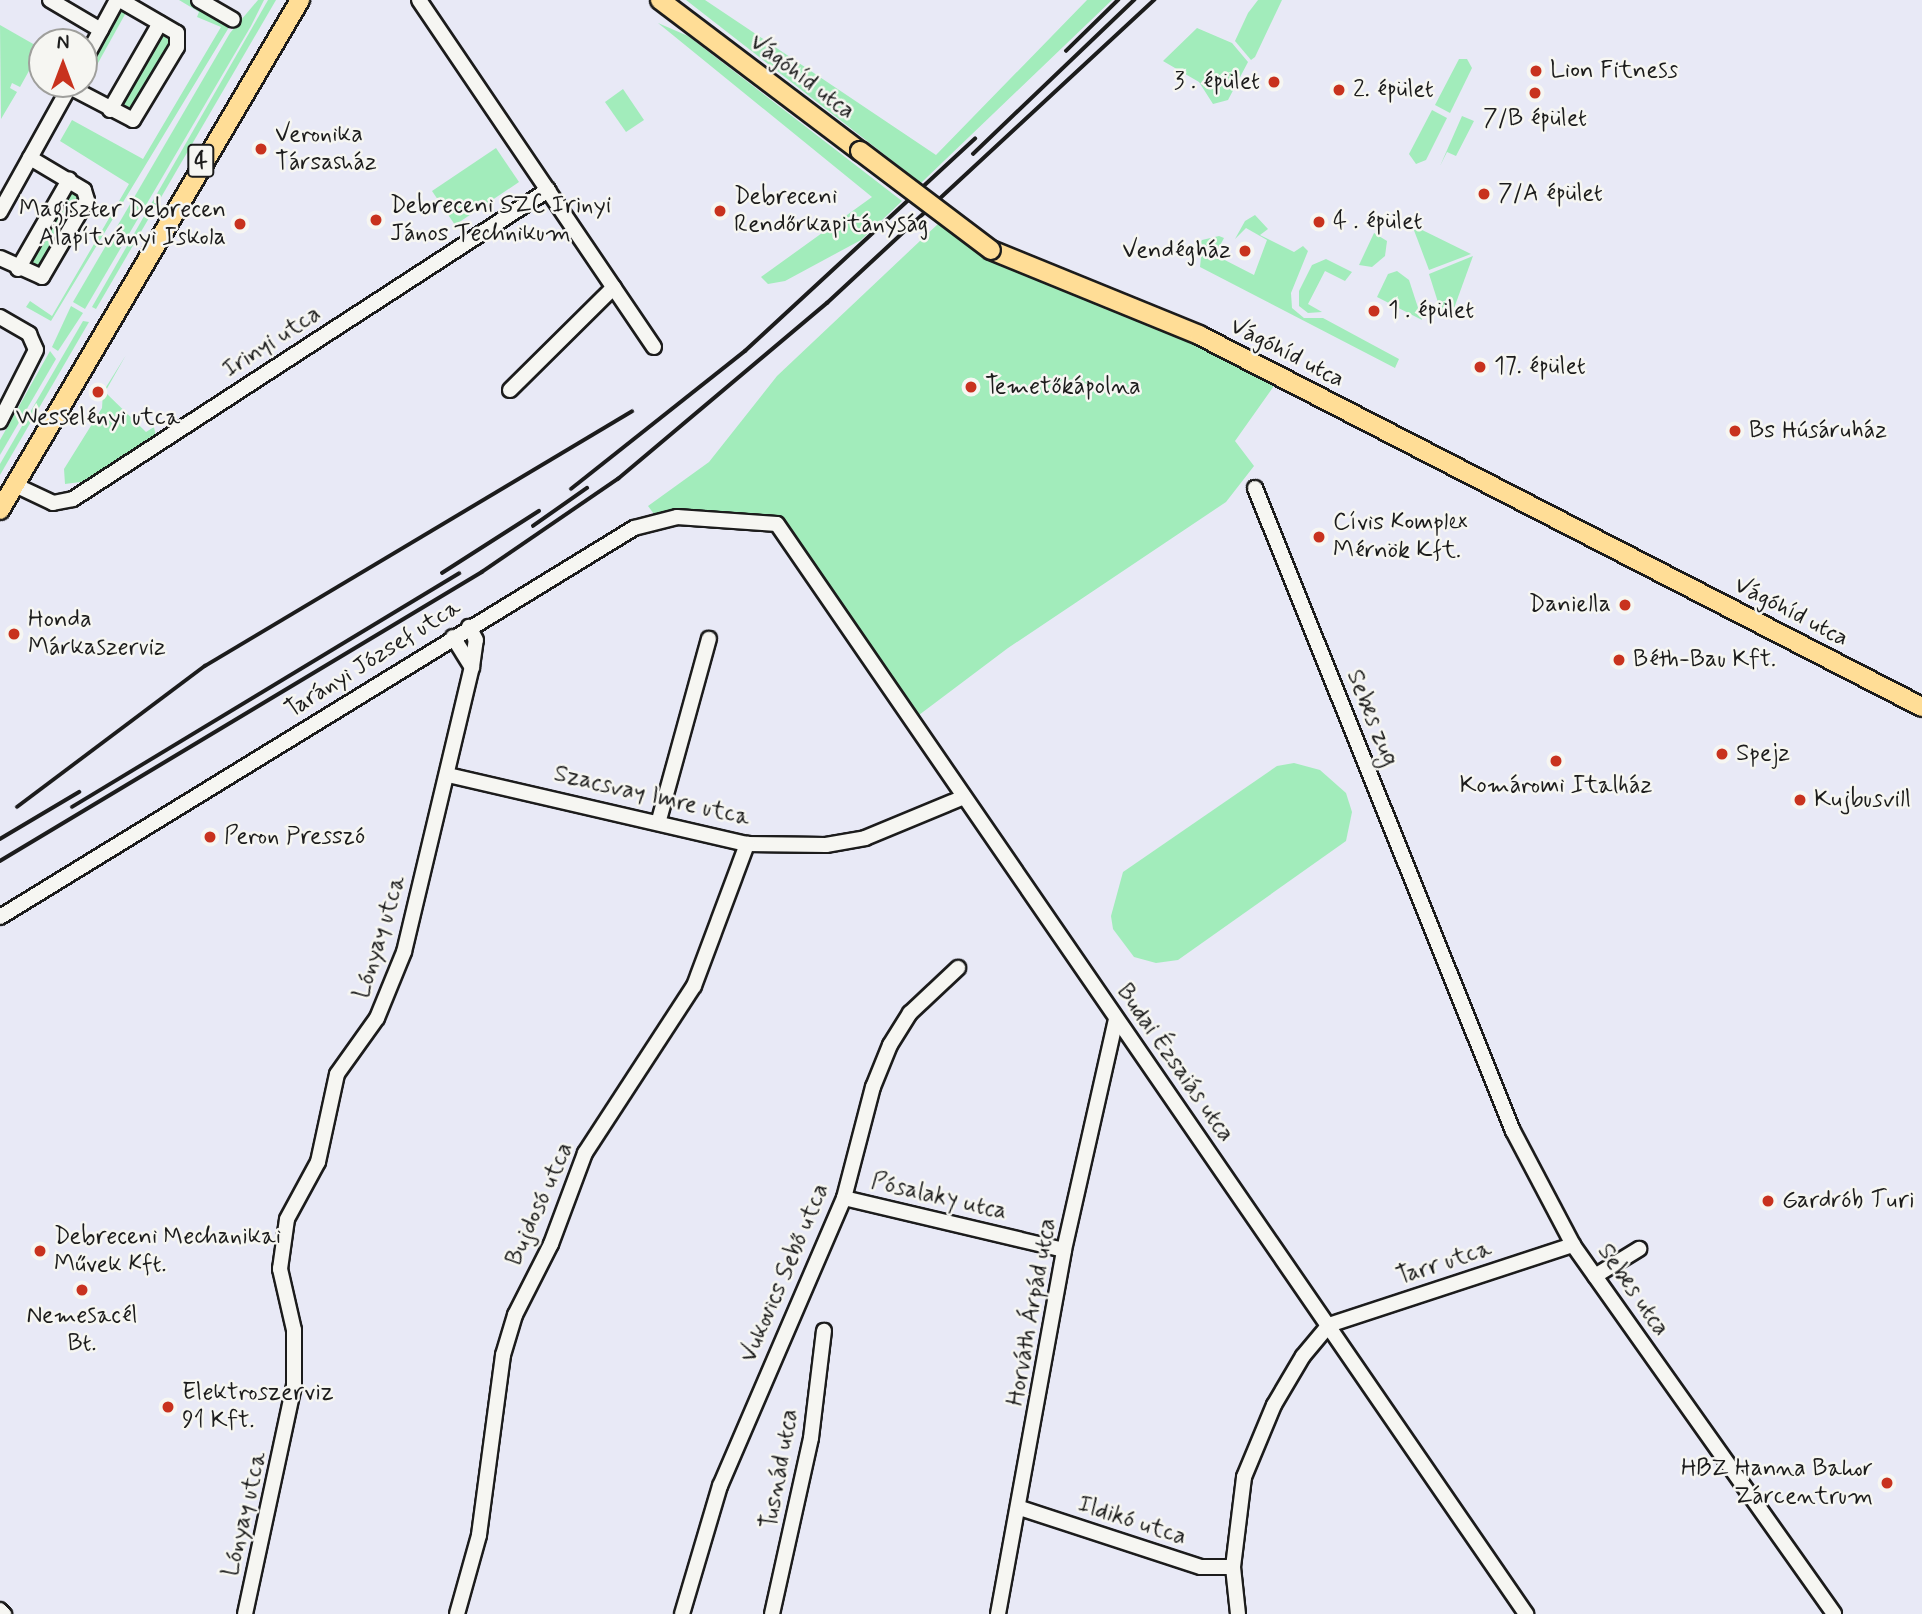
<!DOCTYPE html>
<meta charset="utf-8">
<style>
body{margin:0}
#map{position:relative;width:1922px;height:1614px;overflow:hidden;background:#e8e9f6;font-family:Mynerve,sans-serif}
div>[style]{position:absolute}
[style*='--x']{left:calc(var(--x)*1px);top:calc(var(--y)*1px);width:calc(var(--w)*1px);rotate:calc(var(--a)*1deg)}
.green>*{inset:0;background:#a2ecbb}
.roads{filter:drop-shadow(2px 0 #1c1c1c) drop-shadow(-2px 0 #1c1c1c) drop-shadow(0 2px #1c1c1c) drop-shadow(0 -2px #1c1c1c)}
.minor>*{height:14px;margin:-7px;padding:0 7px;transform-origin:7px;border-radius:7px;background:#f6f6f2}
.major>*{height:18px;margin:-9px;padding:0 9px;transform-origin:9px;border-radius:9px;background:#ffdd96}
.rail>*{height:3.5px;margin:-1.75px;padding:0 1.75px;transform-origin:1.75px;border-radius:1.75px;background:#1c1c1c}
.bridges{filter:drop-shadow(2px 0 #1c1c1c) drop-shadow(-2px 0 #1c1c1c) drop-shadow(0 2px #1c1c1c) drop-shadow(0 -2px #1c1c1c)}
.major-bridge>*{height:18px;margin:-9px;padding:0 9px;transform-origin:9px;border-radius:9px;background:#ffdd96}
.dots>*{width:19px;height:19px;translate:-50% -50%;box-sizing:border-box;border:4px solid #f6f6f2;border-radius:50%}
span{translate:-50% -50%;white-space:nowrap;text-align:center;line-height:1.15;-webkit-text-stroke:5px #f6f6f2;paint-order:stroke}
.shield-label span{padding:2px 5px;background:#f6f6f2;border:2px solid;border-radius:5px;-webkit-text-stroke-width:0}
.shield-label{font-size:23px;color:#1c1c1c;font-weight:700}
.poi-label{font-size:24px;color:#1c1c1c}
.left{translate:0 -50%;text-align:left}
.right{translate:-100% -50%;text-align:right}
.street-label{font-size:24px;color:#1c1c1c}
.north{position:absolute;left:28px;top:28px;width:70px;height:70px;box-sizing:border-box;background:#f6f6f2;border:2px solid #9f9f9c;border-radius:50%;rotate:0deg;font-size:19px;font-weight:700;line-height:28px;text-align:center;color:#1c1c1c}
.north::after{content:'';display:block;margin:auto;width:24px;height:32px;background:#c8321e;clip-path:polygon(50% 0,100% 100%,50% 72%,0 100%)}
</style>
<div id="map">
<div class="green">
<div style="clip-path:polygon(179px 0,190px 0,231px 24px,51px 321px,26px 307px,30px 301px,52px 316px,129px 184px,60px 141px,72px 120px,143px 159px,221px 27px,197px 17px,199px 12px)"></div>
<div style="clip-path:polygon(258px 0,264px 0,251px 26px,85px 309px,73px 302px,230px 33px)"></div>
<div style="clip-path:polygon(268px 0,276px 0,96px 309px,92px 307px)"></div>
<div style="clip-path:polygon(686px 0,705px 0,936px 155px,1087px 0,1112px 0,921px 183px)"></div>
<div style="clip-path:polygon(1282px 0,1255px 57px,1251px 60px,1235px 41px,1248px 13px,1258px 0)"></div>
<div style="clip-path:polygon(128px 9px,83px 90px,84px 73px,116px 15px)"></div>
<div style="clip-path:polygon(658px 23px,688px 36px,902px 201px,861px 240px,785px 281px,768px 284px,761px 277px,872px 197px)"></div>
<div style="clip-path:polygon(0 25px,42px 49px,29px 56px,35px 60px,20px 87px,12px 83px,10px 88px,17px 92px,1px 119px)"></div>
<div style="clip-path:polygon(1197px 28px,1232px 43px,1248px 62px,1228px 100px,1213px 104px,1199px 82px,1163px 61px)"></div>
<div style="clip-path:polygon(166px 34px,173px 41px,129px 112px,122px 101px,159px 37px)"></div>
<div style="clip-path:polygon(1459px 59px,1467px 59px,1472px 68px,1450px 113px,1435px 105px)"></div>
<div style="clip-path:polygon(623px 89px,644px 120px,626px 132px,605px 102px)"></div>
<div style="clip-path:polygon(1432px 110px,1447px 118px,1426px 160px,1416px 164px,1409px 154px)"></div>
<div style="clip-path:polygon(1462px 116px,1474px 121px,1456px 156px,1447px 152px,1440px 166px)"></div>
<div style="clip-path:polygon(496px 148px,519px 182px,455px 225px,432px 191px)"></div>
<div style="clip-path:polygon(75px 190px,82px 196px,39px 272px,31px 269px,29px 261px,68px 192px)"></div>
<div style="clip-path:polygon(1255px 215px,1268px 229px,1260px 235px,1294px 252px,1303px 246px,1308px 251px,1291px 293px,1292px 308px,1304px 318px,1323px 318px,1399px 359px,1395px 368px,1200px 267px,1201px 257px,1194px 254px,1202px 240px,1219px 236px,1224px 238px,1215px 255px,1254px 275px,1267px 240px,1246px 228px,1235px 239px,1245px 221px)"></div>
<div style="clip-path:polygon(939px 223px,987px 256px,1208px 346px,1276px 383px,1235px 441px,1254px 466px,1226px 502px,1008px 648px,911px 721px,786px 538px,757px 525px,657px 518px,648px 506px,709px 462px,777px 376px)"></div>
<div style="clip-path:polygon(1412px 225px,1471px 254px,1429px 270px)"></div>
<div style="clip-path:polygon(1374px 233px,1387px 241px,1385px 256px,1372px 267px,1359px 265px)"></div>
<div style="clip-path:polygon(1473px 256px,1453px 311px,1443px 318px,1429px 274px)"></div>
<div style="clip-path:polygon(1326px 259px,1352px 272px,1345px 281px,1325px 271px,1308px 304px,1322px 312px,1308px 313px,1299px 306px,1299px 291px,1312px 265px)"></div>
<div style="clip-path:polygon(1397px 271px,1409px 280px,1422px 320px,1377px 297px,1388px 274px)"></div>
<div style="clip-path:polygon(71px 306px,83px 313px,58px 351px,52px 347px)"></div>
<div style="clip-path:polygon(83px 321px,89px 322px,0 475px,0 464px)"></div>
<div style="clip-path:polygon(50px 351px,56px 359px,0 455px,0 440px)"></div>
<div style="clip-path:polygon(126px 355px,105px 392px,146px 432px,154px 427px,156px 437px,88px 481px,65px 484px,64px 469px,102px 408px,103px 392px)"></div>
<div style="clip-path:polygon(1294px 763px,1320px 770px,1346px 793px,1352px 812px,1346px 841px,1178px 960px,1156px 963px,1134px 957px,1113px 929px,1111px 916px,1123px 872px,1277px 766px)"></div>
</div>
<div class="roads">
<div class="minor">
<div style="--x:50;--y:0;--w:59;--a:30.5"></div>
<div style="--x:199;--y:0;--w:39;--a:30"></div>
<div style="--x:419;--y:0;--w:419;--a:55.9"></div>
<div style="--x:84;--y:61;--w:69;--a:-61.6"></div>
<div style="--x:70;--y:87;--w:71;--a:27.6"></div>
<div style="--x:133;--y:120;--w:85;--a:-58.9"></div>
<div style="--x:177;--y:47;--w:14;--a:-90"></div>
<div style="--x:177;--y:33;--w:66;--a:-149.9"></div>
<div style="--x:110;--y:110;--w:100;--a:-60.1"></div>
<div style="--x:0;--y:212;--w:146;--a:-61"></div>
<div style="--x:0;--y:258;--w:46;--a:24.3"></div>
<div style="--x:42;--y:277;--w:89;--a:-59.7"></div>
<div style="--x:87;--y:200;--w:10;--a:-107"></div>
<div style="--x:84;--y:190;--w:63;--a:-149.3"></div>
<div style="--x:18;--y:269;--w:103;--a:-60.2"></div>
<div style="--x:0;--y:317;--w:34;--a:30"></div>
<div style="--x:29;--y:334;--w:17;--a:66"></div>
<div style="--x:36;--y:350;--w:80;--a:116.9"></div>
<div style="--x:510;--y:390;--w:146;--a:-44.7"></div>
<div style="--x:15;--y:485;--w:42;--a:25.3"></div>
<div style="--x:53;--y:503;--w:20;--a:-11"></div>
<div style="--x:73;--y:499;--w:567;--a:-33.05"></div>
<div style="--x:1255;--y:488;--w:693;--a:68.14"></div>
<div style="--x:1513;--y:1131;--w:129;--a:62.2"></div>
<div style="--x:1573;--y:1245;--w:452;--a:54.7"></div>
<div style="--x:453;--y:637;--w:36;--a:58"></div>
<div style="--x:448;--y:775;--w:307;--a:13"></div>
<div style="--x:747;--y:844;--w:79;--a:0.7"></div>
<div style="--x:826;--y:845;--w:40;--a:-10"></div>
<div style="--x:865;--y:838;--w:107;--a:-22.5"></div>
<div style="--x:659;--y:820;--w:188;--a:-74.6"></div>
<div style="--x:0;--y:917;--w:744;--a:-31.53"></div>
<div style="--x:634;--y:528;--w:44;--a:-14.3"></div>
<div style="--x:677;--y:517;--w:100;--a:4"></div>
<div style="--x:777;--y:524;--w:1323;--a:55.5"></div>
<div style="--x:844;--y:1198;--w:226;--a:13.3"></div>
<div style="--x:1595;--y:1276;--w:52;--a:-31.5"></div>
<div style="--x:1020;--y:1508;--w:190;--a:18.1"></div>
<div style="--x:1201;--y:1567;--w:32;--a:0"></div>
<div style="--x:0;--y:1610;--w:6;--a:45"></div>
<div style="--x:245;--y:1614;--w:233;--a:-77.9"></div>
<div style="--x:294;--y:1386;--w:56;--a:-90"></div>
<div style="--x:294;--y:1330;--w:63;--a:-102.9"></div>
<div style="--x:280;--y:1269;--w:50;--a:-82"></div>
<div style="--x:287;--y:1219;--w:65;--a:-61.5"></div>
<div style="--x:318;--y:1162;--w:90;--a:-77.8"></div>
<div style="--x:337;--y:1074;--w:69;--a:-54.5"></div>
<div style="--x:377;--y:1018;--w:71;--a:-67.8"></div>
<div style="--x:404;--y:952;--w:293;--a:-76.6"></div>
<div style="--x:472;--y:667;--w:27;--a:-82"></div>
<div style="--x:476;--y:640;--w:15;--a:-118"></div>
<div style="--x:457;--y:1614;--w:82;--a:-74.4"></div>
<div style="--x:479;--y:1535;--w:182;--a:-82.4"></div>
<div style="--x:503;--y:1355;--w:42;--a:-73.3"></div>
<div style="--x:515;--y:1315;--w:80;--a:-63.1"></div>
<div style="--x:551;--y:1244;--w:97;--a:-69.5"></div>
<div style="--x:585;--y:1153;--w:199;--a:-56.9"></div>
<div style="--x:694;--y:986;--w:152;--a:-69.5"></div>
<div style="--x:682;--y:1614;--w:134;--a:-73.5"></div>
<div style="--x:720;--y:1486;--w:314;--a:-66.7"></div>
<div style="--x:844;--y:1198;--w:115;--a:-75.4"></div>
<div style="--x:873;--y:1087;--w:45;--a:-68"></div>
<div style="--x:890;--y:1045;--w:38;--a:-58"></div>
<div style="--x:910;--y:1013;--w:66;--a:-43.2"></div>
<div style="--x:772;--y:1614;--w:180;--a:-77.5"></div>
<div style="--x:811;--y:1438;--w:108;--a:-83.1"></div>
<div style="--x:998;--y:1614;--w:370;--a:-79.7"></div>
<div style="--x:1064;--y:1250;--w:237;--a:-77.3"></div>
<div style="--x:1238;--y:1614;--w:47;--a:-96.1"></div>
<div style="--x:1233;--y:1567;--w:91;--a:-83"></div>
<div style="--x:1244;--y:1477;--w:78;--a:-67.4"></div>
<div style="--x:1274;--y:1405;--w:57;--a:-59.4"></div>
<div style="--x:1303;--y:1356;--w:40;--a:-50"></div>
<div style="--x:1329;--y:1325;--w:257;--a:-18.2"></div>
</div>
<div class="major">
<div style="--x:660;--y:0;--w:251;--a:37.1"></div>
<div style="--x:991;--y:250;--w:225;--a:22.2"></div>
<div style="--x:1199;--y:335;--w:813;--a:27.23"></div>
<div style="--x:0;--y:510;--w:592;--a:-59.53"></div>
</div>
</div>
<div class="rail">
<div style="--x:1066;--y:51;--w:73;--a:-44.4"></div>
<div style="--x:973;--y:154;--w:223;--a:-43.7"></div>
<div style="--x:571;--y:489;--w:222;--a:-38.4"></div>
<div style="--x:745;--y:351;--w:313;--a:-42.7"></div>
<div style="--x:533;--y:526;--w:66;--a:-35.1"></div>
<div style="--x:442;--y:573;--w:115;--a:-32.6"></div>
<div style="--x:17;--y:807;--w:235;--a:-36.9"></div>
<div style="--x:205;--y:666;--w:497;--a:-30.8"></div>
<div style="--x:72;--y:807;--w:452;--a:-31.1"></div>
<div style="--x:0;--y:839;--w:92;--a:-30.7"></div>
<div style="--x:0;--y:861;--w:562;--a:-30.95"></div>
<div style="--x:482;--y:572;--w:165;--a:-34.4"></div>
<div style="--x:618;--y:479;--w:273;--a:-40.1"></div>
<div style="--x:827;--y:303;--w:446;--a:-42.8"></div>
</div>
<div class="bridges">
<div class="major-bridge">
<div style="--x:860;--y:151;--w:164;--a:37.1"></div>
</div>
</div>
<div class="dots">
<div style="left:1536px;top:71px;background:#c8321e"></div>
<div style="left:1274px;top:82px;background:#c8321e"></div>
<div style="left:1339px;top:90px;background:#c8321e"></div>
<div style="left:1535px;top:93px;background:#c8321e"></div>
<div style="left:261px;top:149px;background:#c8321e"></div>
<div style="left:1484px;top:194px;background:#c8321e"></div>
<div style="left:720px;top:211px;background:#c8321e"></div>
<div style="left:376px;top:220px;background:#c8321e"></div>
<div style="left:1319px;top:222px;background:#c8321e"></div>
<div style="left:240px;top:224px;background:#c8321e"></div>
<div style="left:1245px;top:251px;background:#c8321e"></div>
<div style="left:1374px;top:311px;background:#c8321e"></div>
<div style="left:1480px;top:367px;background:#c8321e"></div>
<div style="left:971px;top:387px;background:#c8321e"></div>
<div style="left:98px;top:392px;background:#c8321e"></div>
<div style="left:1735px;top:431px;background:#c8321e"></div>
<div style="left:1319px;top:537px;background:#c8321e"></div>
<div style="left:1625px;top:605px;background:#c8321e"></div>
<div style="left:14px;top:634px;background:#c8321e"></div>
<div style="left:1619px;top:660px;background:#c8321e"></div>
<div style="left:1722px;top:754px;background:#c8321e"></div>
<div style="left:1556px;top:761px;background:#c8321e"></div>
<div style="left:1800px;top:800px;background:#c8321e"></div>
<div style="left:210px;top:837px;background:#c8321e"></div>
<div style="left:1768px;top:1201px;background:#c8321e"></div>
<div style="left:40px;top:1251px;background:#c8321e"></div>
<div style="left:82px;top:1290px;background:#c8321e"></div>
<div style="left:168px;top:1407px;background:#c8321e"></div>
<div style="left:1887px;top:1483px;background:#c8321e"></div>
</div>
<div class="shield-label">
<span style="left:201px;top:161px">4</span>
</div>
<div class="poi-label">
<span class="left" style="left:1550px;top:71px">Lion Fitness</span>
<span class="right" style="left:1260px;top:82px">3 . épület</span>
<span class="left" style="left:1353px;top:90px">2. épület</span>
<span style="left:1535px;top:119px">7/B épület</span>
<span class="left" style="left:275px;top:149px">Veronika<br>Társasház</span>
<span class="left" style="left:1498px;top:194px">7/A épület</span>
<span class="left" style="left:734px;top:211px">Debreceni<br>Rendőrkapitányság</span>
<span class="left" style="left:390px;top:220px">Debreceni SZC Irinyi<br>János Technikum</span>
<span class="right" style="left:226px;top:224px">Magiszter Debrecen<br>Alapítványi Iskola</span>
<span class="left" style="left:1333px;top:222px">4 . épület</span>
<span class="right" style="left:1231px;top:251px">Vendégház</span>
<span class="left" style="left:1388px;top:311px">1 . épület</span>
<span class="left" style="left:1494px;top:367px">17. épület</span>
<span class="left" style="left:985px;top:387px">Temetőkápolna</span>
<span style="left:98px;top:418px">Wesselényi utca</span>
<span class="left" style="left:1749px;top:431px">Bs Húsáruház</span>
<span class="left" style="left:1333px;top:537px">Cívis Komplex<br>Mérnök Kft.</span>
<span class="right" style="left:1611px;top:605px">Daniella</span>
<span class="left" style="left:28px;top:634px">Honda<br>Márkaszerviz</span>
<span class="left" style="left:1633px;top:660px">Béth-Bau Kft.</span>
<span class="left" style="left:1736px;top:754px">Spejz</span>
<span style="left:1556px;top:786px">Komáromi Italház</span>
<span class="left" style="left:1814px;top:800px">Kujbusvill</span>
<span class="left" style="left:224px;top:837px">Peron Presszó</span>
<span class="left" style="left:1782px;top:1201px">Gardrób Turi</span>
<span class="left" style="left:54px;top:1251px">Debreceni Mechanikai<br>Művek Kft.</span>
<span style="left:82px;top:1330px">Nemesacél<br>Bt.</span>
<span class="left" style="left:182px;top:1407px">Elektroszerviz<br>91 Kft.</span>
<span class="right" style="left:1873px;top:1483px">HBZ Hanna Bahor<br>Zárcentrum</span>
</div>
<div class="street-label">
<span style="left:802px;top:77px;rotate:37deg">Vágóhíd utca</span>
<span style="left:272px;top:342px;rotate:-33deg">Irinyi utca</span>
<span style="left:1287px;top:353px;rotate:27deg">Vágóhíd utca</span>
<span style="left:1791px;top:612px;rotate:27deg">Vágóhíd utca</span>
<span style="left:373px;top:659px;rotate:-32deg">Tarányi József utca</span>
<span style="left:1372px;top:718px;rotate:68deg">Sebes zug</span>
<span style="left:652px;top:796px;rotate:13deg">Szacsvay Imre utca</span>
<span style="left:380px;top:937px;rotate:-73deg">Lónyay utca</span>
<span style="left:1175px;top:1063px;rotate:55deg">Budai Ézsaiás utca</span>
<span style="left:939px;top:1197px;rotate:13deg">Pósalaky utca</span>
<span style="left:540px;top:1204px;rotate:-66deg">Bujdosó utca</span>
<span style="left:1444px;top:1263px;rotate:-18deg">Tarr utca</span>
<span style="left:785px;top:1273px;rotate:-67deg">Vukovics Sebő utca</span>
<span style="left:1633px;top:1290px;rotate:55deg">Sebes utca</span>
<span style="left:1032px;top:1312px;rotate:-80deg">Horváth Árpád utca</span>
<span style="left:780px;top:1469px;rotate:-80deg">Tusnád utca</span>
<span style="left:245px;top:1514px;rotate:-77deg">Lónyay utca</span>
<span style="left:1132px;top:1521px;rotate:18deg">Ildikó utca</span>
</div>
<div class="north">N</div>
</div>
